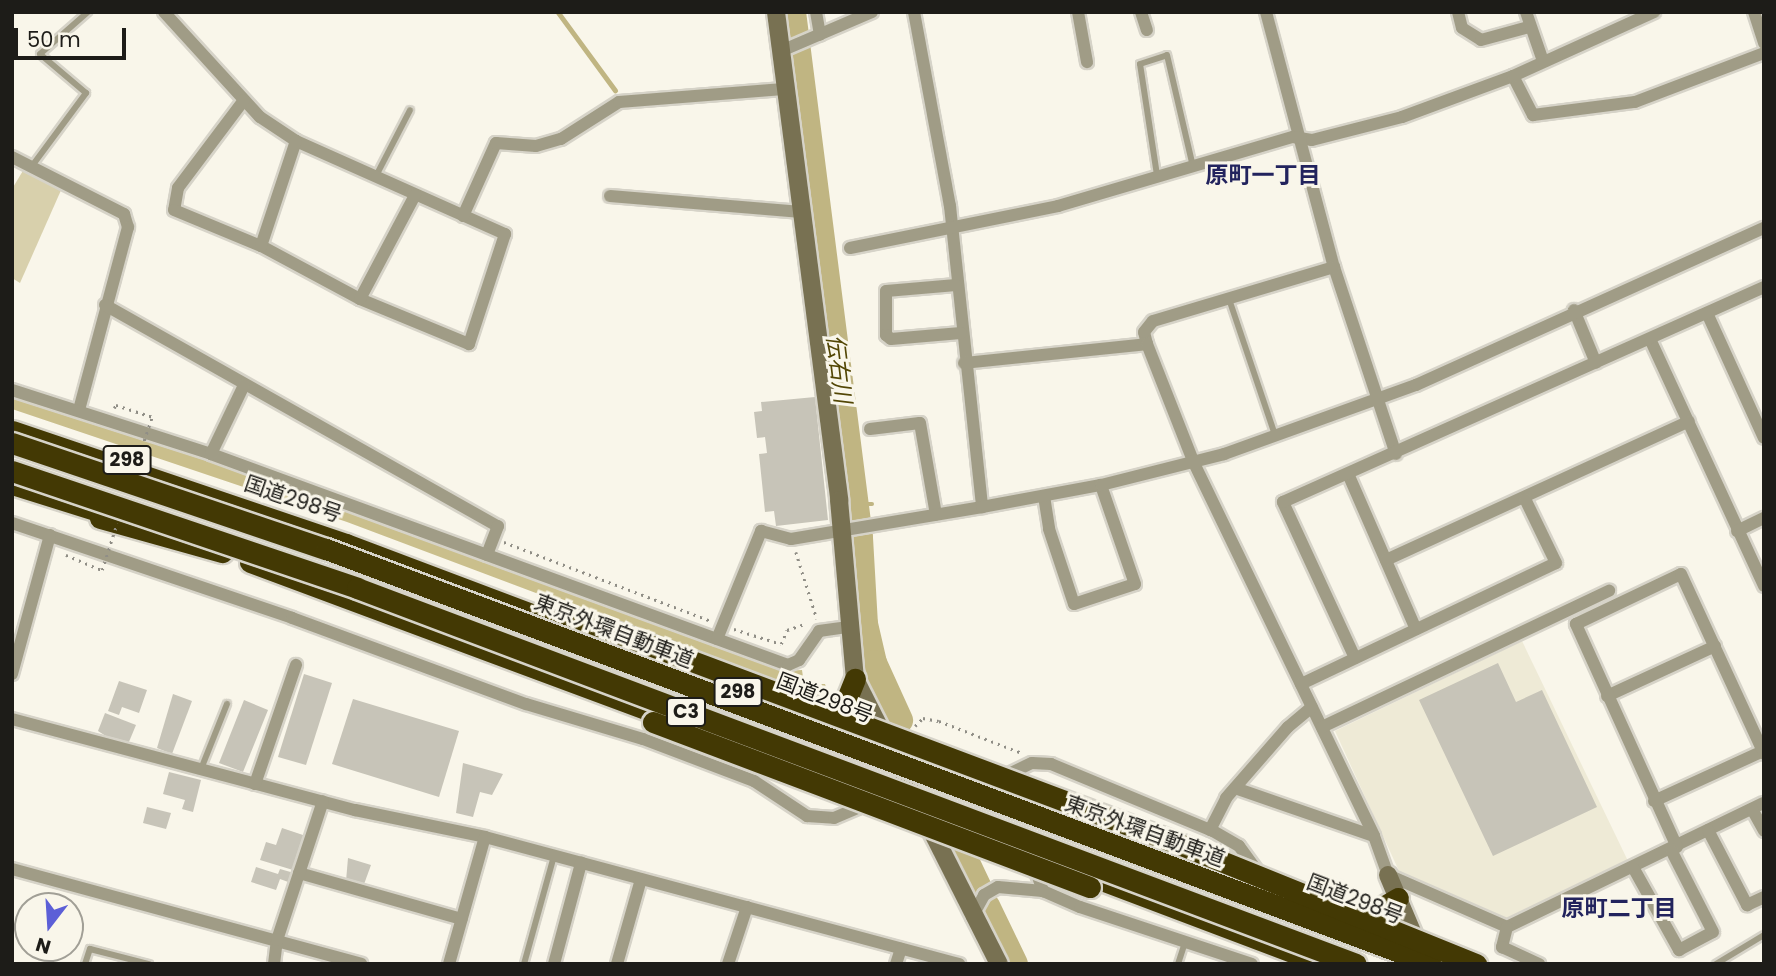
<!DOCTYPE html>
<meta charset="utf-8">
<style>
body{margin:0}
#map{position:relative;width:1776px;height:976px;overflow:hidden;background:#f9f6ea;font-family:Poppins,"Noto Sans JP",sans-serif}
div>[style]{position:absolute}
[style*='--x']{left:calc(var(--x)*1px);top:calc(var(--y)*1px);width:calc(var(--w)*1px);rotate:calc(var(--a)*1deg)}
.built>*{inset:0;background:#eeead6}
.green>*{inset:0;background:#d8d0ac}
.forest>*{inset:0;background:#cabf8c}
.stream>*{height:4.5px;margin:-2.25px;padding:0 2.25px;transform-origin:2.25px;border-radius:2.25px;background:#c0b582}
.river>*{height:26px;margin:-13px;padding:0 13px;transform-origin:13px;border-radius:13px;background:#c0b582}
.building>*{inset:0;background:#c7c4b8}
.path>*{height:2.5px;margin-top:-1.25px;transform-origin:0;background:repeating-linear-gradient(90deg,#908e86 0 2px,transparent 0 7px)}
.roads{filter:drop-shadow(2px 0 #d6d3c8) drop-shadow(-2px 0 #d6d3c8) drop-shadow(0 2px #d6d3c8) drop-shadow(0 -2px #d6d3c8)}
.lane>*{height:6px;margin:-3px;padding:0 3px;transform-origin:3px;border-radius:3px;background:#a09c86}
.street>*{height:12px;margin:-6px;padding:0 6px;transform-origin:6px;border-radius:6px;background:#a09c86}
.secondary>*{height:18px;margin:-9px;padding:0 9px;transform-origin:9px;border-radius:9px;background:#787152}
.highway>*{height:21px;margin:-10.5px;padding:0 10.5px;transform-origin:10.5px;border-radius:10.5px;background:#433904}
.path-bridge>*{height:2.5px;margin-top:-1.25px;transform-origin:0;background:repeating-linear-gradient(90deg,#908e86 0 2px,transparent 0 7px)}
.bridges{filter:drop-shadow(2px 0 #d6d3c8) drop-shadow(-2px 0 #d6d3c8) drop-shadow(0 2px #d6d3c8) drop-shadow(0 -2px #d6d3c8)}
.highway-bridge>*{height:21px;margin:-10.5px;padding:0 10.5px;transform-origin:10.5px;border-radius:10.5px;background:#433904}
span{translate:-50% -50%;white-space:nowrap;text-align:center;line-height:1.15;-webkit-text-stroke:6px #f9f6ea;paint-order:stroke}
.shield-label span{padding:2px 5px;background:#f9f6ea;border:2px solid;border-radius:5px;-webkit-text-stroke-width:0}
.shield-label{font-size:19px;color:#1d1c18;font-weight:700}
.street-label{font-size:21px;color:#1d1c18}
.neighbourhood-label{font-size:23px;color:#22235d;font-weight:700}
.water-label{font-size:23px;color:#524605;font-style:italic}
.frame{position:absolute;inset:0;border:14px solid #1d1c18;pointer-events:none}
.north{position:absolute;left:14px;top:892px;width:70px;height:70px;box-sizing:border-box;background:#f9f6ea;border:2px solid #a19f96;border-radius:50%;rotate:197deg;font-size:19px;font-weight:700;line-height:28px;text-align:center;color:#1d1c18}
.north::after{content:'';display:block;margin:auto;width:24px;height:32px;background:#5c5fd7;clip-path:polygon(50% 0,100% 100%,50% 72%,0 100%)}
.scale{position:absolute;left:14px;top:28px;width:112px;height:32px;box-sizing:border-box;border:4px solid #1d1c18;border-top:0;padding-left:9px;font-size:21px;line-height:24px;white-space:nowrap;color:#1d1c18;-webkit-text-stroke:5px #f9f6ea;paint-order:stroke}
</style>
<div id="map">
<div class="built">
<div style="clip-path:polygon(1522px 641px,1628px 861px,1505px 919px,1399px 871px,1335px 731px)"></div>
</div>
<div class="green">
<div style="clip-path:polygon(24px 169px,62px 188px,20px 283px,12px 278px,12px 189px)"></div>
</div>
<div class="forest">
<div style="clip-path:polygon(12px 395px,251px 473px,784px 671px,802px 670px,804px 684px,825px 684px,831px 704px,347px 522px,12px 409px)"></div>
</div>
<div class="stream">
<div style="--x:558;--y:12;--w:97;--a:53.8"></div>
<div style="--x:856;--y:504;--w:16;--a:0"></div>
</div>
<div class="river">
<div style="--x:793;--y:12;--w:530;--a:82.74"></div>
<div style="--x:860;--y:538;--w:86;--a:86.7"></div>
<div style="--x:865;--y:624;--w:40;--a:77"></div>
<div style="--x:874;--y:663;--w:63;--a:65.5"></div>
<div style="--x:953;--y:833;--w:61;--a:64.7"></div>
<div style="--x:987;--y:906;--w:64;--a:64.2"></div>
</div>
<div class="building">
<div style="clip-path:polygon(815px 397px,828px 520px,776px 526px,774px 511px,765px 512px,759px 454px,767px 453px,765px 437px,757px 438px,754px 412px,762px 411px,761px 402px)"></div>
<div style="clip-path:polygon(1498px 663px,1516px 702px,1542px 690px,1597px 807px,1493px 856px,1419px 700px)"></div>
<div style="clip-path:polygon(304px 674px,332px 683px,306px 765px,278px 757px)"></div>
<div style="clip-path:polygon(119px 681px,147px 690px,139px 713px,122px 707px,119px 715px,108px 711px)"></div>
<div style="clip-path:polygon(173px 694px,192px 701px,172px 754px,157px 748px)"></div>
<div style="clip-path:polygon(353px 699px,459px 731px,439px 797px,332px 764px)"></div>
<div style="clip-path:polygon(244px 700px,268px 710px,243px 772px,219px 763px)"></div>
<div style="clip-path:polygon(105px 713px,136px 725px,126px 749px,98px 731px)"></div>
<div style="clip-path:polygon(463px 763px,503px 774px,492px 795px,480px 792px,473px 817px,456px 813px)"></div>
<div style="clip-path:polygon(169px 772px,201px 780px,193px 812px,182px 809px,185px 800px,163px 794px)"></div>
<div style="clip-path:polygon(147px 807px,171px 813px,166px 829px,143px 823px)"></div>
<div style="clip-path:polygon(282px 828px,309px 837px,293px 870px,260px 860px,266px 842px,276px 845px)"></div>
<div style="clip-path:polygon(348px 858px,371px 865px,363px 887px,346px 881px)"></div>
<div style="clip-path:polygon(256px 867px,278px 874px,280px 869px,294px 873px,291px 883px,280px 879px,276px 890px,251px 882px)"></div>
</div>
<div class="path">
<div style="--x:114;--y:408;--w:4;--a:-56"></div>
<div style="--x:116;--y:405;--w:38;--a:18"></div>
<div style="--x:504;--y:542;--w:222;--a:20.9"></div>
<div style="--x:796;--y:552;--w:70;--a:72.6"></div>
<div style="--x:66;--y:555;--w:39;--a:23"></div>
<div style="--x:734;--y:629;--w:49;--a:17.7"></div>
<div style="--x:781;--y:644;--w:15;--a:-67"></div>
<div style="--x:787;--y:630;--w:18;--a:-19"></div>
<div style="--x:915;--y:726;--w:11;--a:-45"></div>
<div style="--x:923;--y:718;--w:16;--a:11"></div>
<div style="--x:939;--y:721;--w:89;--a:21.1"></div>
</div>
<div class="roads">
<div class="lane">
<div style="--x:32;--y:166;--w:91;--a:-53.5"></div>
<div style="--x:86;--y:93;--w:60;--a:-139.7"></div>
<div style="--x:40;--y:54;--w:64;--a:-41.2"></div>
<div style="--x:1157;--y:175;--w:112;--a:-98.7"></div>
<div style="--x:1140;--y:64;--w:28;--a:-18"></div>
<div style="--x:1167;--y:55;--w:115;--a:76.9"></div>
<div style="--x:376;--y:176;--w:74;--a:-62.7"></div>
<div style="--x:1229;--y:299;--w:144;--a:71.3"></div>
<div style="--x:201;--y:769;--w:70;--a:-68.2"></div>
<div style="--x:85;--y:964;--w:16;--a:-72"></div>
<div style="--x:90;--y:949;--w:61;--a:14.3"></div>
<div style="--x:524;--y:964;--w:112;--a:-74.5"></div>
<div style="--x:1178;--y:964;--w:23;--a:-72"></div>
<div style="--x:1716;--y:964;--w:56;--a:-31.1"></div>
</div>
<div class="street">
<div style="--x:164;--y:12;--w:142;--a:47.6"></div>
<div style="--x:260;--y:117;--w:43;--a:33.7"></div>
<div style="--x:296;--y:141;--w:229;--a:24"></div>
<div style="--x:505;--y:234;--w:116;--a:108.1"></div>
<div style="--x:469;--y:344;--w:118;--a:-157.6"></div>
<div style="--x:360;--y:299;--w:112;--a:-151.8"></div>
<div style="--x:816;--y:12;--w:23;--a:80"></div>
<div style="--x:914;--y:12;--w:197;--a:79.5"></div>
<div style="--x:950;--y:206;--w:303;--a:83.9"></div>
<div style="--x:1078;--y:12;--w:51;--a:79.8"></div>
<div style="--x:1141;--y:12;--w:19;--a:72"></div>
<div style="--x:1266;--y:12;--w:264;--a:75.1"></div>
<div style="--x:1334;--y:267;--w:197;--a:71.7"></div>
<div style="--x:1458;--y:12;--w:16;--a:76"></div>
<div style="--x:1462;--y:28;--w:22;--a:32"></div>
<div style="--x:1481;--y:40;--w:50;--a:-15.2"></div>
<div style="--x:1526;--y:12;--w:52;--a:70.9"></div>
<div style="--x:1754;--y:12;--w:33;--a:72"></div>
<div style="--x:781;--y:51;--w:99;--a:-23.2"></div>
<div style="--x:1513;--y:76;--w:44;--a:62.9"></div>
<div style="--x:1533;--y:115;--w:103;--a:-7.3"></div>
<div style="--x:1635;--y:102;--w:138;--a:-20.8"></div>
<div style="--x:244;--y:100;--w:110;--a:126.9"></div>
<div style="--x:178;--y:188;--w:22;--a:100"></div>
<div style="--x:174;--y:210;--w:94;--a:22.5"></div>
<div style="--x:261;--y:246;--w:111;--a:-71.6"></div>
<div style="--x:12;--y:157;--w:126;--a:27"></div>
<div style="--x:124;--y:214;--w:14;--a:73"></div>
<div style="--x:128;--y:227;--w:189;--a:105"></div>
<div style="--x:610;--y:196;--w:192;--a:4.8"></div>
<div style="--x:463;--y:216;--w:80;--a:-65.7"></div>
<div style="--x:496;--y:143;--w:40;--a:4.3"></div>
<div style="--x:536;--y:146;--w:26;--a:-16"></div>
<div style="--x:561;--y:139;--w:69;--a:-32.5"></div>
<div style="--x:619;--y:102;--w:168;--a:-4.5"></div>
<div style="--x:850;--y:248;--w:212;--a:-11.4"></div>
<div style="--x:1058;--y:206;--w:245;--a:-16.4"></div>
<div style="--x:1293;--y:137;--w:19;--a:9"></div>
<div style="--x:1312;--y:140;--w:93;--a:-14.3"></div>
<div style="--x:1402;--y:117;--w:118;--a:-20.3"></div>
<div style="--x:1513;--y:76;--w:155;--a:-24.4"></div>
<div style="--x:956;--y:285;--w:70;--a:175.1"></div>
<div style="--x:886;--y:291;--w:44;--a:90"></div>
<div style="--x:886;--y:335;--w:6;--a:39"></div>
<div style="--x:891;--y:339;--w:70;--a:-4.9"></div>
<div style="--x:360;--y:299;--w:118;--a:-62.1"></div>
<div style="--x:105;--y:305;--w:451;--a:29.4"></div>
<div style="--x:498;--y:526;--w:31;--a:111"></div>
<div style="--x:1574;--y:310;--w:57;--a:67.5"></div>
<div style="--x:1707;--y:313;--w:137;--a:65.5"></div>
<div style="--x:1650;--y:339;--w:272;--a:65.2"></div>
<div style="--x:1147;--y:344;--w:12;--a:-104"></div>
<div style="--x:1144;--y:332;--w:14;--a:-51"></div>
<div style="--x:1153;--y:321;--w:189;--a:-16.6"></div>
<div style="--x:964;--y:363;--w:184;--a:-5.9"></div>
<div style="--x:1147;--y:344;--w:126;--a:68.5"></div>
<div style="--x:1193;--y:461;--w:416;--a:64.2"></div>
<div style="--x:1374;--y:836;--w:41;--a:70.3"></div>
<div style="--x:1388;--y:875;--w:130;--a:23.6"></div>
<div style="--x:1507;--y:927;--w:285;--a:-25.8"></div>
<div style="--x:12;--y:390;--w:209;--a:17.8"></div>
<div style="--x:211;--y:454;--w:614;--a:20.09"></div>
<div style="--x:788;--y:665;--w:12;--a:-24"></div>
<div style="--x:799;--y:660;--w:35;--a:-55"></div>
<div style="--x:819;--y:631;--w:28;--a:-8"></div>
<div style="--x:870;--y:429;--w:50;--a:-6.8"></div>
<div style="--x:920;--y:423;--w:93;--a:80.1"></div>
<div style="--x:211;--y:454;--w:76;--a:-64.4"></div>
<div style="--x:1349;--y:476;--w:167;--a:66.4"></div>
<div style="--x:1044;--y:496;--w:33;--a:81"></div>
<div style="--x:1049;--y:529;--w:79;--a:71.6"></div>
<div style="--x:1074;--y:604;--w:64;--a:-18.2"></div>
<div style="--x:1135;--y:584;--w:105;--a:-109"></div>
<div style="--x:12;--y:523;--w:296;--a:18.7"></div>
<div style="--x:292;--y:618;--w:249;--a:20.2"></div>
<div style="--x:526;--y:704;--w:122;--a:16.7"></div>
<div style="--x:643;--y:739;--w:119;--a:20.7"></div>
<div style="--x:754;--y:781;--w:64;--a:33.4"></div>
<div style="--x:807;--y:816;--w:27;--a:4"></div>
<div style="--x:834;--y:818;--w:25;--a:-23"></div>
<div style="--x:857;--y:808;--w:11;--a:-52"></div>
<div style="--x:1737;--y:531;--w:30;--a:-26"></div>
<div style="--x:1386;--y:560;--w:333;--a:-24.6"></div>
<div style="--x:717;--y:639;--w:117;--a:-67.8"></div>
<div style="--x:761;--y:531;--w:31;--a:15"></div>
<div style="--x:791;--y:539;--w:194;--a:-9.5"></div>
<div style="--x:982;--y:507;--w:121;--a:-10.5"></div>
<div style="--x:1101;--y:485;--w:127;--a:-14.1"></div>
<div style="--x:1224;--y:454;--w:204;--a:-19.8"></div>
<div style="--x:1416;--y:385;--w:382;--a:-24.3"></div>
<div style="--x:1355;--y:658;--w:172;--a:-114.8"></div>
<div style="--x:1283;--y:502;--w:527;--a:-24.08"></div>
<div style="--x:12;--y:674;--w:144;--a:-74.7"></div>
<div style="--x:1301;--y:684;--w:282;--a:-25.4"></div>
<div style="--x:1556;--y:563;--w:71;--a:-115.8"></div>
<div style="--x:1607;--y:696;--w:119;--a:-24.8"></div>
<div style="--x:12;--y:719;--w:355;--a:14.9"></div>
<div style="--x:355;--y:810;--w:133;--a:11.7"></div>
<div style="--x:485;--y:837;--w:491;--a:15"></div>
<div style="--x:1322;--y:727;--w:318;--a:-25.4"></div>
<div style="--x:1003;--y:777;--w:32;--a:-26"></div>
<div style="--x:1032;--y:763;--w:19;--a:3"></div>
<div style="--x:1051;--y:764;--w:175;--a:22.5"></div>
<div style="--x:1213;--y:831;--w:30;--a:30"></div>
<div style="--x:1239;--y:846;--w:39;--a:54"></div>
<div style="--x:255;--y:784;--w:126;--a:-71"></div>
<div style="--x:1235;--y:788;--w:147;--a:19.1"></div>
<div style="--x:1654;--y:801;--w:120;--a:-24.6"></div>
<div style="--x:1752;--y:809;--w:25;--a:61"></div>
<div style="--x:1210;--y:830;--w:36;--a:-63"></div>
<div style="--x:1226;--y:798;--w:94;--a:-48.9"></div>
<div style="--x:1288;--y:727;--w:31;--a:-40"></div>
<div style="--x:1708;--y:830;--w:85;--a:62.5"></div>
<div style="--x:1747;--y:905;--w:19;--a:-25"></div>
<div style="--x:1677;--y:847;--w:245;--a:-114.4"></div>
<div style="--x:1576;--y:624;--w:116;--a:-25.5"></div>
<div style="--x:1681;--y:574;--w:198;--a:65.2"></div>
<div style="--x:1034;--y:866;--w:27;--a:70"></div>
<div style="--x:1043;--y:891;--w:40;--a:23.4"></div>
<div style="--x:1080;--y:907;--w:181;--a:18.3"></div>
<div style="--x:12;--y:869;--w:362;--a:15.2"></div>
<div style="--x:1634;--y:869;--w:93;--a:60.9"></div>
<div style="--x:1679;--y:950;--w:38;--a:-28"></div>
<div style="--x:1713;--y:932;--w:92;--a:-117.1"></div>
<div style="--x:299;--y:873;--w:169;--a:15.8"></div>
<div style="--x:972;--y:917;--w:25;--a:-61"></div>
<div style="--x:984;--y:895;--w:16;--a:-30"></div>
<div style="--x:998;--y:887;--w:45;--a:5.1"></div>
<div style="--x:1507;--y:927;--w:21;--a:104"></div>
<div style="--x:1502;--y:947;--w:41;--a:24.7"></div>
<div style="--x:274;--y:964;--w:24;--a:-83"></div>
<div style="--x:277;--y:940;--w:146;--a:-71.7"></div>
<div style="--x:449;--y:964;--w:132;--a:-74.2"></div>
<div style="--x:554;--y:964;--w:105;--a:-75"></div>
<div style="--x:617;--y:964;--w:88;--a:-74.2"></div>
<div style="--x:728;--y:964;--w:60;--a:-71.6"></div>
<div style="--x:896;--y:964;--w:16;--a:-72"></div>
</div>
<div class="secondary">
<div style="--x:776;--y:12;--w:492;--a:82.6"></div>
<div style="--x:839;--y:500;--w:180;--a:84.9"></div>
<div style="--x:855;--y:679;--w:319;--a:63.2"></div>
<div style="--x:1388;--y:875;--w:79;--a:67"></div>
</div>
<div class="highway">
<div style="--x:12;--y:431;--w:353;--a:18.7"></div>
<div style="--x:346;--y:544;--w:954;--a:20.68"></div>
<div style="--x:12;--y:484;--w:107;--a:17.4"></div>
<div style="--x:100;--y:518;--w:127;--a:15.6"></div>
<div style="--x:250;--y:562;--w:459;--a:20.4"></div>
<div style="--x:826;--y:724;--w:30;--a:-49"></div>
<div style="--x:846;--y:701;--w:24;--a:-68"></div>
<div style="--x:1067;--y:867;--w:275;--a:20.7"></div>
<div style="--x:1354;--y:924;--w:51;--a:-30.6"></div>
</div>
</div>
<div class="path-bridge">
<div style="--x:135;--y:467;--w:53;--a:-71.2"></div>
<div style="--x:102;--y:570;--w:49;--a:-72.3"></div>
</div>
<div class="bridges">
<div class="highway-bridge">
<div style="--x:12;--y:443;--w:331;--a:18.7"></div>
<div style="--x:326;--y:549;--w:1180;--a:20.58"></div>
<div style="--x:12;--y:471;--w:364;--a:18.7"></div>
<div style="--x:357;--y:588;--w:1067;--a:20.63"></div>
<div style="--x:580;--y:619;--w:634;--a:20.58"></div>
<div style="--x:1174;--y:842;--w:326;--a:22"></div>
<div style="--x:653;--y:722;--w:467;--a:20.7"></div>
</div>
</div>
<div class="shield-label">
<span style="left:127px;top:460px">298</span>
<span style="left:738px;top:692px">298</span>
<span style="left:686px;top:712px">C3</span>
</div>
<div class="street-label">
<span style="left:293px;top:499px;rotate:19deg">国道298号</span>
<span style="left:614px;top:631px;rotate:21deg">東京外環自動車道</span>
<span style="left:825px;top:698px;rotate:21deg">国道298号</span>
<span style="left:1145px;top:831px;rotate:20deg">東京外環自動車道</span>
<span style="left:1355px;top:899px;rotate:21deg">国道298号</span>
</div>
<div class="neighbourhood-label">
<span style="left:1263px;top:175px">原町一丁目</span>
<span style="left:1619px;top:908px">原町二丁目</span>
</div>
<div class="water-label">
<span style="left:839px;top:369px;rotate:83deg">伝右川</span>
</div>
<div class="frame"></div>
<div class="north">N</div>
<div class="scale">50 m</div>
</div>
